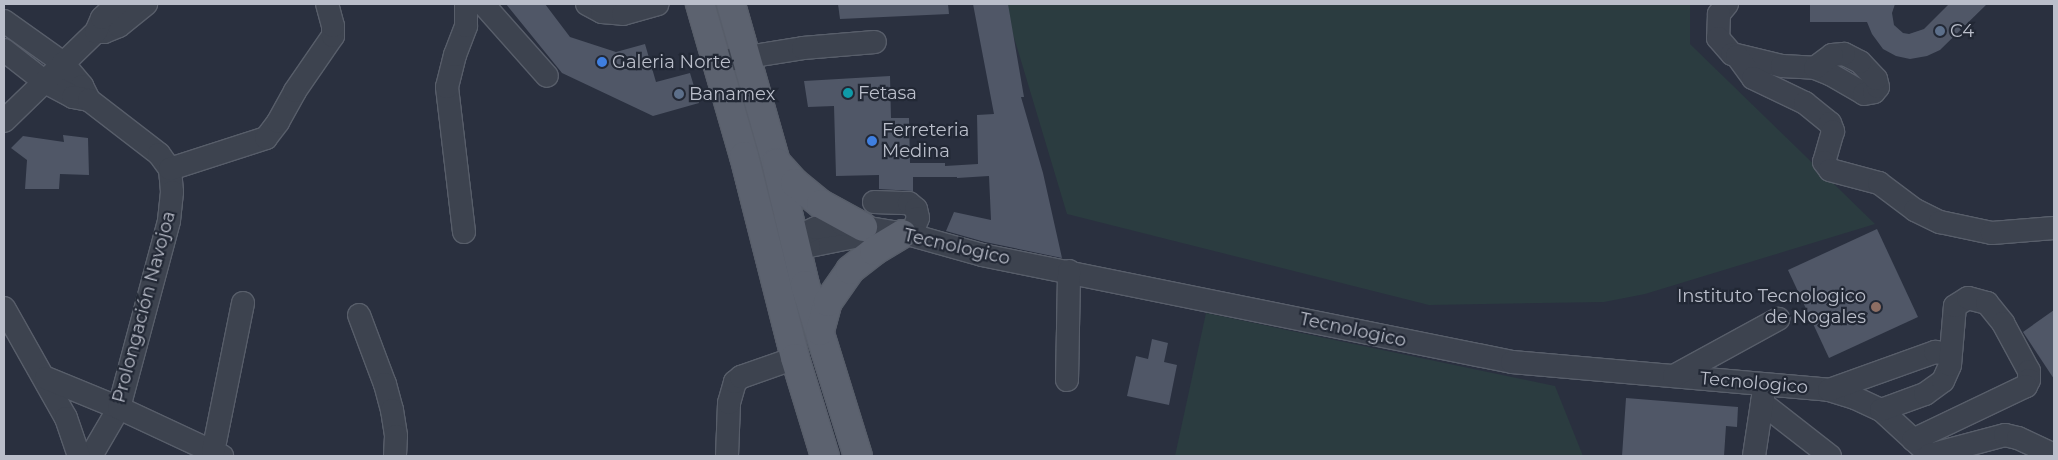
<!DOCTYPE html>
<meta charset="utf-8">
<style>
body{margin:0}
#map{position:relative;width:2058px;height:460px;overflow:hidden;background:#2a303f;font-family:Montserrat,sans-serif}
div>[style]{position:absolute}
[style*='--x']{left:calc(var(--x)*1px);top:calc(var(--y)*1px);width:calc(var(--w)*1px);rotate:calc(var(--a)*1deg)}
.green>*{inset:0;background:#2b3c40}
.building>*{inset:0;background:#505767}
.roads{filter:drop-shadow(1px 0 #585e6a) drop-shadow(-1px 0 #585e6a) drop-shadow(0 1px #585e6a) drop-shadow(0 -1px #585e6a)}
.minor>*{height:22px;margin:-11px;padding:0 11px;transform-origin:11px;border-radius:11px;background:#3d434f}
.major>*{height:28px;margin:-14px;padding:0 14px;transform-origin:14px;border-radius:14px;background:#5c626f}
.dots>*{width:14px;height:14px;translate:-50% -50%;box-sizing:border-box;border:2px solid #222835;border-radius:50%}
span{translate:-50% -50%;white-space:nowrap;text-align:center;line-height:1.15;-webkit-text-stroke:4.5px #222835;paint-order:stroke}
.poi-label{font-size:18px;color:#babeca}
.left{translate:0 -50%;text-align:left}
.right{translate:-100% -50%;text-align:right}
.street-label{font-size:18px;color:#babeca}
.frame{position:absolute;inset:0;border:5px solid #babeca;pointer-events:none}
</style>
<div id="map">
<div class="green">
<div style="clip-path:polygon(1004px 4px,1690px 4px,1690px 44px,1875px 224px,1645px 294px,1604px 302px,1429px 305px,1067px 214px)"></div>
<div style="clip-path:polygon(1206px 313px,1555px 386px,1583px 456px,1175px 456px)"></div>
</div>
<div class="building">
<div style="clip-path:polygon(506px 4px,545px 4px,570px 37px,616px 52px,645px 44px,656px 82px,690px 73px,699px 103px,653px 116px,562px 73px)"></div>
<div style="clip-path:polygon(838px 4px,948px 4px,949px 14px,840px 19px)"></div>
<div style="clip-path:polygon(973px 4px,1008px 4px,1024px 97px,1021px 97px,1043px 173px,1062px 258px,985px 242px,946px 231px,954px 212px,991px 220px,989px 176px,957px 178px,957px 177px,913px 177px,913px 191px,879px 189px,879px 175px,836px 176px,834px 106px,808px 107px,804px 81px,890px 76px,891px 118px,909px 118px,910px 163px,945px 163px,945px 166px,978px 164px,977px 115px,994px 114px)"></div>
<div style="clip-path:polygon(1810px 4px,1895px 4px,1892px 13px,1894px 25px,1903px 33px,1909px 34px,1924px 29px,1949px 4px,1987px 4px,1940px 50px,1927px 56px,1910px 59px,1896px 56px,1883px 49px,1872px 34px,1867px 22px,1810px 22px)"></div>
<div style="clip-path:polygon(63px 135px,88px 138px,89px 175px,60px 174px,59px 189px,25px 189px,27px 160px,11px 148px,23px 136px,64px 142px)"></div>
<div style="clip-path:polygon(1877px 229px,1918px 317px,1829px 358px,1788px 270px)"></div>
<div style="clip-path:polygon(2054px 310px,2054px 379px,2023px 332px)"></div>
<div style="clip-path:polygon(1152px 339px,1168px 343px,1164px 362px,1177px 365px,1169px 405px,1127px 396px,1136px 356px,1148px 359px)"></div>
<div style="clip-path:polygon(1626px 398px,1738px 407px,1737px 427px,1726px 426px,1724px 456px,1622px 456px)"></div>
</div>
<div class="roads">
<div class="minor">
<div style="--x:483;--y:4;--w:96;--a:48.4"></div>
<div style="--x:587;--y:4;--w:17;--a:28"></div>
<div style="--x:602;--y:12;--w:21;--a:5"></div>
<div style="--x:623;--y:14;--w:36;--a:-16"></div>
<div style="--x:1727;--y:4;--w:13;--a:129"></div>
<div style="--x:1719;--y:14;--w:24;--a:92"></div>
<div style="--x:1718;--y:38;--w:21;--a:49"></div>
<div style="--x:1732;--y:54;--w:51;--a:13.5"></div>
<div style="--x:1782;--y:66;--w:33;--a:3"></div>
<div style="--x:1815;--y:68;--w:16;--a:22"></div>
<div style="--x:1830;--y:74;--w:39;--a:30"></div>
<div style="--x:1864;--y:94;--w:10;--a:-11"></div>
<div style="--x:1874;--y:92;--w:6;--a:-51"></div>
<div style="--x:1878;--y:87;--w:8;--a:-104"></div>
<div style="--x:1876;--y:79;--w:23;--a:-133"></div>
<div style="--x:1860;--y:62;--w:18;--a:-153"></div>
<div style="--x:1844;--y:54;--w:12;--a:175"></div>
<div style="--x:1832;--y:55;--w:21;--a:143"></div>
<div style="--x:4;--y:21;--w:72;--a:35.4"></div>
<div style="--x:63;--y:63;--w:30;--a:50"></div>
<div style="--x:82;--y:86;--w:16;--a:63"></div>
<div style="--x:96;--y:32;--w:8;--a:0"></div>
<div style="--x:104;--y:32;--w:16;--a:-22"></div>
<div style="--x:119;--y:26;--w:35;--a:-39"></div>
<div style="--x:4;--y:50;--w:52;--a:38"></div>
<div style="--x:45;--y:82;--w:32;--a:28"></div>
<div style="--x:73;--y:97;--w:16;--a:11"></div>
<div style="--x:89;--y:100;--w:88;--a:37.6"></div>
<div style="--x:159;--y:154;--w:19;--a:54"></div>
<div style="--x:170;--y:169;--w:23;--a:85"></div>
<div style="--x:172;--y:192;--w:29;--a:96"></div>
<div style="--x:169;--y:221;--w:194;--a:105"></div>
<div style="--x:119;--y:408;--w:56;--a:120.3"></div>
<div style="--x:1737;--y:56;--w:27;--a:54"></div>
<div style="--x:1753;--y:78;--w:58;--a:25.7"></div>
<div style="--x:1805;--y:103;--w:32;--a:39"></div>
<div style="--x:1830;--y:123;--w:9;--a:69"></div>
<div style="--x:1833;--y:131;--w:32;--a:106"></div>
<div style="--x:1824;--y:162;--w:10;--a:53"></div>
<div style="--x:1830;--y:170;--w:51;--a:14.9"></div>
<div style="--x:1879;--y:183;--w:45;--a:36.9"></div>
<div style="--x:1915;--y:210;--w:28;--a:26"></div>
<div style="--x:1940;--y:222;--w:53;--a:11.9"></div>
<div style="--x:1992;--y:233;--w:62;--a:-4.6"></div>
<div style="--x:716;--y:62;--w:88;--a:-9.1"></div>
<div style="--x:803;--y:48;--w:72;--a:-4.8"></div>
<div style="--x:4;--y:121;--w:128;--a:-44.1"></div>
<div style="--x:96;--y:32;--w:15;--a:-67"></div>
<div style="--x:102;--y:18;--w:21;--a:-43"></div>
<div style="--x:170;--y:169;--w:101;--a:-17.9"></div>
<div style="--x:266;--y:138;--w:20;--a:-53"></div>
<div style="--x:278;--y:122;--w:35;--a:-61"></div>
<div style="--x:295;--y:91;--w:67;--a:-55.4"></div>
<div style="--x:333;--y:36;--w:10;--a:-90"></div>
<div style="--x:333;--y:26;--w:23;--a:-105"></div>
<div style="--x:874;--y:202;--w:35;--a:2"></div>
<div style="--x:909;--y:203;--w:9;--a:41"></div>
<div style="--x:916;--y:209;--w:9;--a:77"></div>
<div style="--x:918;--y:218;--w:18;--a:112"></div>
<div style="--x:884;--y:231;--w:76;--a:168.7"></div>
<div style="--x:809;--y:246;--w:14;--a:-159"></div>
<div style="--x:796;--y:241;--w:8;--a:-50"></div>
<div style="--x:801;--y:235;--w:17;--a:-25"></div>
<div style="--x:816;--y:228;--w:26;--a:-9"></div>
<div style="--x:842;--y:224;--w:21;--a:8"></div>
<div style="--x:863;--y:227;--w:49;--a:9.5"></div>
<div style="--x:911;--y:235;--w:74;--a:15.7"></div>
<div style="--x:982;--y:255;--w:541;--a:11.41"></div>
<div style="--x:1512;--y:362;--w:318;--a:5"></div>
<div style="--x:1829;--y:390;--w:27;--a:17"></div>
<div style="--x:1855;--y:398;--w:29;--a:25"></div>
<div style="--x:1881;--y:410;--w:68;--a:42.6"></div>
<div style="--x:464;--y:232;--w:146;--a:-96.7"></div>
<div style="--x:447;--y:87;--w:33;--a:-76"></div>
<div style="--x:455;--y:55;--w:31;--a:-69"></div>
<div style="--x:466;--y:26;--w:22;--a:-90"></div>
<div style="--x:4;--y:308;--w:126;--a:60.6"></div>
<div style="--x:66;--y:418;--w:40;--a:71.1"></div>
<div style="--x:359;--y:315;--w:74;--a:69.4"></div>
<div style="--x:385;--y:384;--w:27;--a:75"></div>
<div style="--x:392;--y:410;--w:26;--a:81"></div>
<div style="--x:396;--y:436;--w:20;--a:93"></div>
<div style="--x:1674;--y:376;--w:119;--a:-28.7"></div>
<div style="--x:46;--y:378;--w:79;--a:22.3"></div>
<div style="--x:119;--y:408;--w:114;--a:25"></div>
<div style="--x:1067;--y:380;--w:109;--a:-88.9"></div>
<div style="--x:1829;--y:390;--w:113;--a:-19.7"></div>
<div style="--x:1935;--y:352;--w:15;--a:8"></div>
<div style="--x:1762;--y:403;--w:86;--a:37.9"></div>
<div style="--x:1881;--y:410;--w:47;--a:-20"></div>
<div style="--x:1925;--y:394;--w:22;--a:-36"></div>
<div style="--x:1943;--y:381;--w:17;--a:-66"></div>
<div style="--x:1950;--y:365;--w:59;--a:-85.2"></div>
<div style="--x:1955;--y:306;--w:15;--a:-32"></div>
<div style="--x:1968;--y:298;--w:20;--a:15"></div>
<div style="--x:1987;--y:303;--w:26;--a:51"></div>
<div style="--x:2003;--y:323;--w:55;--a:61.6"></div>
<div style="--x:2029;--y:371;--w:9;--a:90"></div>
<div style="--x:2029;--y:380;--w:7;--a:117"></div>
<div style="--x:2026;--y:386;--w:125;--a:154.5"></div>
<div style="--x:213;--y:452;--w:152;--a:-78.6"></div>
<div style="--x:1930;--y:455;--w:78;--a:-14.9"></div>
<div style="--x:2005;--y:435;--w:13;--a:13"></div>
<div style="--x:2018;--y:438;--w:40;--a:25"></div>
<div style="--x:727;--y:456;--w:53;--a:-87.8"></div>
<div style="--x:729;--y:403;--w:22;--a:-74"></div>
<div style="--x:735;--y:382;--w:8;--a:-40"></div>
<div style="--x:741;--y:377;--w:57;--a:-19.4"></div>
<div style="--x:1754;--y:456;--w:67;--a:-81.4"></div>
</div>
<div class="major">
<div style="--x:700;--y:4;--w:158;--a:73.9"></div>
<div style="--x:744;--y:156;--w:208;--a:75.8"></div>
<div style="--x:795;--y:358;--w:102;--a:73"></div>
<div style="--x:731;--y:4;--w:164;--a:74.1"></div>
<div style="--x:776;--y:162;--w:126;--a:76.7"></div>
<div style="--x:805;--y:285;--w:179;--a:72.8"></div>
<div style="--x:777;--y:163;--w:27;--a:48"></div>
<div style="--x:795;--y:183;--w:33;--a:39"></div>
<div style="--x:821;--y:204;--w:48;--a:28.7"></div>
<div style="--x:820;--y:331;--w:30;--a:-75"></div>
<div style="--x:828;--y:302;--w:39;--a:-55"></div>
<div style="--x:850;--y:270;--w:31;--a:-38"></div>
<div style="--x:874;--y:251;--w:33;--a:-31"></div>
</div>
</div>
<div class="dots">
<div style="left:1940px;top:31px;background:#5c6f8a"></div>
<div style="left:602px;top:62px;background:#3f7fe0"></div>
<div style="left:848px;top:93px;background:#0f9aa8"></div>
<div style="left:679px;top:94px;background:#5c6f8a"></div>
<div style="left:872px;top:141px;background:#3f7fe0"></div>
<div style="left:1876px;top:307px;background:#8d6e63"></div>
</div>
<div class="poi-label">
<span class="left" style="left:1950px;top:31px">C4</span>
<span class="left" style="left:612px;top:62px">Galeria Norte</span>
<span class="left" style="left:858px;top:93px">Fetasa</span>
<span class="left" style="left:689px;top:94px">Banamex</span>
<span class="left" style="left:882px;top:141px">Ferreteria<br>Medina</span>
<span class="right" style="left:1866px;top:307px">Instituto Tecnologico<br>de Nogales</span>
</div>
<div class="street-label">
<span style="left:957px;top:247px;rotate:13deg">Tecnologico</span>
<span style="left:144px;top:307px;rotate:-75deg">Prolongación Navojoa</span>
<span style="left:1353px;top:330px;rotate:12deg">Tecnologico</span>
<span style="left:1754px;top:383px;rotate:5deg">Tecnologico</span>
</div>
<div class="frame"></div>
</div>
